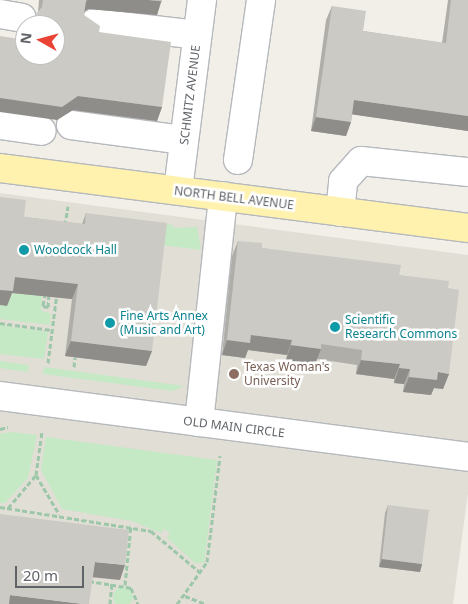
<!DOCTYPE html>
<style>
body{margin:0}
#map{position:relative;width:468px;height:604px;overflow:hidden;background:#f1efe8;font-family:"Noto Sans",sans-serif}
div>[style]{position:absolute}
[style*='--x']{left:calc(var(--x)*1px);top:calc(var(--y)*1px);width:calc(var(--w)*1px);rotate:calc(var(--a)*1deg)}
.education>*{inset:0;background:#e1ded6}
.green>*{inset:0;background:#c5e8c5}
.round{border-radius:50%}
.path>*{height:3px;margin-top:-1.5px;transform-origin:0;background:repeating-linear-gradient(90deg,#9cc7a9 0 5px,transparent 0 7.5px)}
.roads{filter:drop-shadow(1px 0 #b5b8bc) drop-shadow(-1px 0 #b5b8bc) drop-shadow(0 1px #b5b8bc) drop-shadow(0 -1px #b5b8bc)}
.minor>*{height:28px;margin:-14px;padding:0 14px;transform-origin:14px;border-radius:14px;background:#fff}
.major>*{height:28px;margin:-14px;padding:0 14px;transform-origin:14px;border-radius:14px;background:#fff2af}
.wall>*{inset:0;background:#afaea9}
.shaded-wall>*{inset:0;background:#8f8d8a}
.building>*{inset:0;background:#cccac5}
.dots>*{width:14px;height:14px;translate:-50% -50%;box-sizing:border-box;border:2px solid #fff;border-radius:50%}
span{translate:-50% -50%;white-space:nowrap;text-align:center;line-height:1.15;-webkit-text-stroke:5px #fff;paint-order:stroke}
.street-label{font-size:12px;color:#5f6368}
.culture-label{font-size:12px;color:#0d838f}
.left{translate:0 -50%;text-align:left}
.education-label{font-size:12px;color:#785e54}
.north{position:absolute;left:15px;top:15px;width:50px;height:50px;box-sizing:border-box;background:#fff;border:1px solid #bfc1c3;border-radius:50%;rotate:277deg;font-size:14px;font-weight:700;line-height:20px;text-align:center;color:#5f6368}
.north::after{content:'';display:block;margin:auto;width:18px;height:22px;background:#ea4335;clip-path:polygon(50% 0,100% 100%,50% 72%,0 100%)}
.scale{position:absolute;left:15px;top:566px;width:69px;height:22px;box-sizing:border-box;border:2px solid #5f6368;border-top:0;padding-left:6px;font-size:15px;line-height:18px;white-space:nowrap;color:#5f6368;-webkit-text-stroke:4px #fff;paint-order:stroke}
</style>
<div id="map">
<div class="education">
<div style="clip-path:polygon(0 193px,468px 255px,468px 493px,453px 604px,0 604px)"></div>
</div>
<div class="green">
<div style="clip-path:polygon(128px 219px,173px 225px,173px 228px,197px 227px,201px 250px,161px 245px)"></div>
<div style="clip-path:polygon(9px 292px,42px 296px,41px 310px,51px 314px,50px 325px,0 319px,0 305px)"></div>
<div style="clip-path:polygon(0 325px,48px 332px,44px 359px,0 354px)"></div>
<div style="clip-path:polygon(0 361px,29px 365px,28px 372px,0 368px)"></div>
<div style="clip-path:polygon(44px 367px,184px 386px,173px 391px,43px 374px)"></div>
<div style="clip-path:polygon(10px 432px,37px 435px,28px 478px,5px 503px,0 503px,0 434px)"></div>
<div style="clip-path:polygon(46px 437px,217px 460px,204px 563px,195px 563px,167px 538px,170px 533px,164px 529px,161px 533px,132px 521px,62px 509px,41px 470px)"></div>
<div class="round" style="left:113px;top:587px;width:20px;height:20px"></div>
</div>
<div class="path">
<div style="--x:65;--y:225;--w:19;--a:-81"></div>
<div style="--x:45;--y:293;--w:13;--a:99"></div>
<div style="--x:43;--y:306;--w:5;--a:11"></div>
<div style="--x:48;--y:307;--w:13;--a:-86"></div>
<div style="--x:0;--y:323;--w:52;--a:7.7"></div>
<div style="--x:48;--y:363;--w:71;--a:-82.7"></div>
<div style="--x:74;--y:367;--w:10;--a:-84"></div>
<div style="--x:0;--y:429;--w:8;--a:-14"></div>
<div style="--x:36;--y:475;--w:45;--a:59.5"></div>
<div style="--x:0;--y:507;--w:153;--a:9"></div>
<div style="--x:151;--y:531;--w:65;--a:40"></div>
<div style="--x:8;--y:508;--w:43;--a:-49.7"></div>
<div style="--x:36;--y:475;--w:44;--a:-82.2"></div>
<div style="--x:89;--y:581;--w:43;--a:9.5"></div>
<div style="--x:131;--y:588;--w:17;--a:66"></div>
<div style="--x:125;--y:585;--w:60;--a:-84.3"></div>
<div style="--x:185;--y:596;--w:22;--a:21"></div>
<div style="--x:110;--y:604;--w:21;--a:-85"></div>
<div style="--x:177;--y:604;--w:52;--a:-54.5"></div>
<div style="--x:207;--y:562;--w:107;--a:-83"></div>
</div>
<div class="roads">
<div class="minor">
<div style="--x:0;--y:14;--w:22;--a:10"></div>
<div style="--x:94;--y:23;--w:104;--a:6.6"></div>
<div style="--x:0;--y:125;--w:42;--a:8.1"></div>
<div style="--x:71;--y:125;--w:114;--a:7.6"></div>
<div style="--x:238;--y:160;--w:162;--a:-81.8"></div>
<div style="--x:178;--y:190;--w:192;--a:-82.8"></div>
<div style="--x:340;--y:212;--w:31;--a:-84"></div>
<div style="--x:343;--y:181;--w:27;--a:-48"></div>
<div style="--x:361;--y:161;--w:108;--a:5.9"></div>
<div style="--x:0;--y:396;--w:472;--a:7.4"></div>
<div style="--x:199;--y:422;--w:227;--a:-83.9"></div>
</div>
<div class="major">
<div style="--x:0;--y:168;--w:472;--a:7.3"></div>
</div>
</div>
<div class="wall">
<div style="clip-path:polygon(39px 0,162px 0,157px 15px,88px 9px,85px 11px,84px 15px,99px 32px,162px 107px,157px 121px,73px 110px,57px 120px,25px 55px,55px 25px,30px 25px,32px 19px,38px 12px)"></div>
<div style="clip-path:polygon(448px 0,468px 0,468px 131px,352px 114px,351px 122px,346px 136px,311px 131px,326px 20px,332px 6px,363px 31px,442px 43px)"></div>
<div style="clip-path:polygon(86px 213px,152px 351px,146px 366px,65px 356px,72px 299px,12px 293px,7px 306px,24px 217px,82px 224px)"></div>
<div style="clip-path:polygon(238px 241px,262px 248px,399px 275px,448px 288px,449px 374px,443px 389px,434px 388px,431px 395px,403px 392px,404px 384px,394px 383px,394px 379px,356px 374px,357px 365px,317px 359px,315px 364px,286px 360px,287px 355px,248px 350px,245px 358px,222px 355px,232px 256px)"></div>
<div style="clip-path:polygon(388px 505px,422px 564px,420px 572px,379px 567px,385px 513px)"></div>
</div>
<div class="shaded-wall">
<div style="clip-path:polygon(87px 0,148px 0,161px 1px,157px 15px,88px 9px,81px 14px)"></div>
<div style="clip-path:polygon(78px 96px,162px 107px,157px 121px,73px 110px,57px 120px,0 112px,0 98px)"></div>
<div style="clip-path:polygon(354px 100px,468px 116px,468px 131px,349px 114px)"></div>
<div style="clip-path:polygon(316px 117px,351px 122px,346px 136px,311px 131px)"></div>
<div style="clip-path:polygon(15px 277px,78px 284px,72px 299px,12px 293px,7px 306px,0 305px,0 290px)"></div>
<div style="clip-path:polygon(251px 335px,292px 340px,287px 355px,248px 350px,245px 358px,222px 355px,227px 340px)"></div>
<div style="clip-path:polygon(71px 341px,152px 351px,146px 366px,65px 356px)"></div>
<div style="clip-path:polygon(291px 345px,321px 349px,315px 364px,286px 360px)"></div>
<div style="clip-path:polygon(361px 360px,400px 364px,394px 379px,356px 374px)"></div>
<div style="clip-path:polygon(399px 368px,410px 369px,404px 384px,394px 383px)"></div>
<div style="clip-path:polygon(438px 372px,449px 374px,443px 389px,434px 388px,431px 395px,403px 392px,409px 377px)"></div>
<div style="clip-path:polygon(382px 559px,422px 564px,420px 572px,379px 567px)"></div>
<div style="clip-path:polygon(95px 562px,125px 565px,120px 580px,90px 577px)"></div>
<div style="clip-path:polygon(10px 595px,83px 604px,7px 604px)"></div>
</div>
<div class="building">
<div style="clip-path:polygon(43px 0,87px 0,86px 1px,84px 15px,100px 26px,99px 32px,171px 42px,162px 107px,78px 96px,62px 107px,0 98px,0 36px,25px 40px,25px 55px,55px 55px,55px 25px,31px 25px,32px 19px,42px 7px)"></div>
<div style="clip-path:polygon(148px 0,162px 0,161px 1px)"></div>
<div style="clip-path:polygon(451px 0,468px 0,468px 116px,354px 100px,351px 122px,316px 117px,332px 6px,366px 11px,363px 31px,446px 43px)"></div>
<div style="clip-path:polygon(0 197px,26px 200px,24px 217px,85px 224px,86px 213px,167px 223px,152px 351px,71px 341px,78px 284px,15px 277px,13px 291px,0 290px)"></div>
<div style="clip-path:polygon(238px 241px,262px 243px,262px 248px,401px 265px,399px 275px,449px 281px,448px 288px,459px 290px,449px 374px,438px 372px,437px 380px,409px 377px,410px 369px,399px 368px,400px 364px,361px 360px,362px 350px,321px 344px,321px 349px,291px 345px,292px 340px,251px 335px,250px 343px,227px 340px)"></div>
<div style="clip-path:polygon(388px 505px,429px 510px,422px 564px,382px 559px)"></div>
<div style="clip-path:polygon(0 514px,129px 530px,125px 565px,95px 562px,89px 604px,83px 604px,10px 595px,9px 604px,0 604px)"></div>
</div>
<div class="dots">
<div style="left:24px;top:250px;background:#0f9aa8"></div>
<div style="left:110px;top:323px;background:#0f9aa8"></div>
<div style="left:335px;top:327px;background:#0f9aa8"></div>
<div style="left:234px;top:374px;background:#8d6e63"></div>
</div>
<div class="street-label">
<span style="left:190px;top:95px;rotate:-83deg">SCHMITZ AVENUE</span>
<span style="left:234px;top:198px;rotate:7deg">NORTH BELL AVENUE</span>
<span style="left:234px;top:427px;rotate:7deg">OLD MAIN CIRCLE</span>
</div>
<div class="culture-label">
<span class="left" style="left:34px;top:250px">Woodcock Hall</span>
<span class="left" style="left:120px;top:323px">Fine Arts Annex<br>(Music and Art)</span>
<span class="left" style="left:345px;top:327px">Scientific<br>Research Commons</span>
</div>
<div class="education-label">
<span class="left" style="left:244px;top:374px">Texas Woman's<br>University</span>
</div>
<div class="north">N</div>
<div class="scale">20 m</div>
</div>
